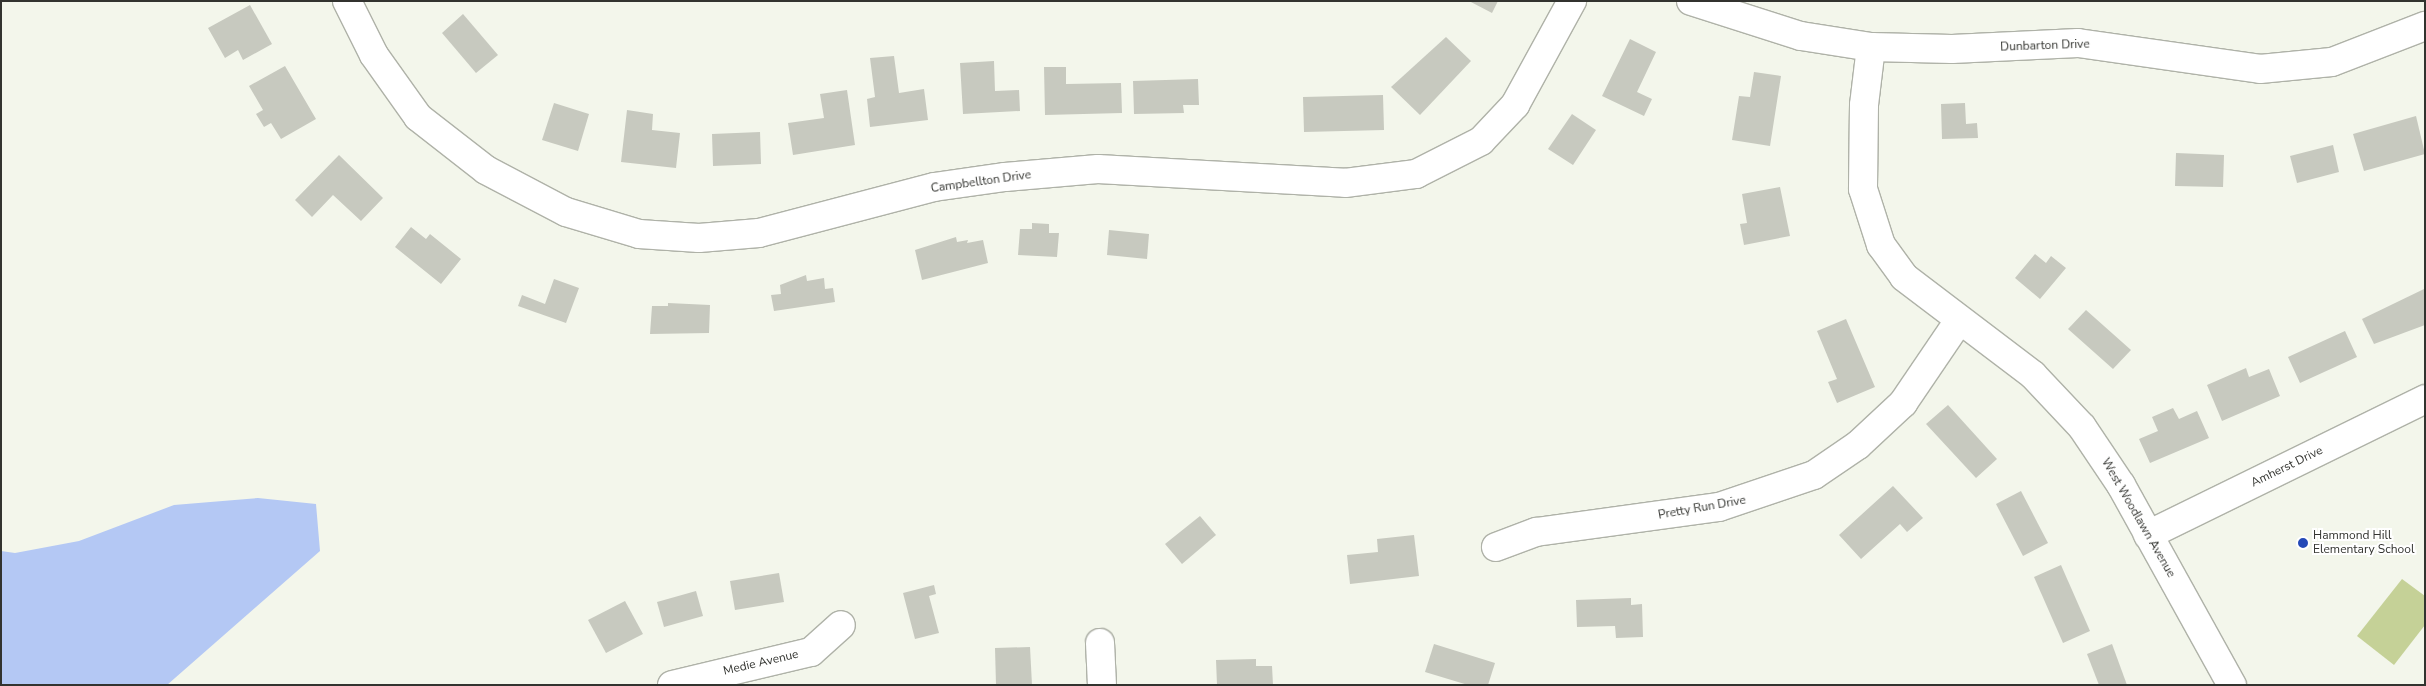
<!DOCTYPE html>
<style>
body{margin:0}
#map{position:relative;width:2426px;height:686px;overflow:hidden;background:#f3f6eb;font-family:"Nunito Sans",sans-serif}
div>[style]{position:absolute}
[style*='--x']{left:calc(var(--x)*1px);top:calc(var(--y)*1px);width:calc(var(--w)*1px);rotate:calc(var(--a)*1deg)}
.green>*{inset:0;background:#c5d197}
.water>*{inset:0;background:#b4c8f4}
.building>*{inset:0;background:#c7c9bf}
.roads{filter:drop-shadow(1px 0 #afb2a8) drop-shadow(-1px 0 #afb2a8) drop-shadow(0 1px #afb2a8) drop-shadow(0 -1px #afb2a8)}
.minor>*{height:28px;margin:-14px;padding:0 14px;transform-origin:14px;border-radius:14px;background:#fff}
.dots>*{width:14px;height:14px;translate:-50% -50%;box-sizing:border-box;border:2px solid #fff;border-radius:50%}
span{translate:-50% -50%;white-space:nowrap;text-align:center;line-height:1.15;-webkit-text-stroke:4px #fff;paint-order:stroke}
.street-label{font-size:12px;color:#32332f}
.poi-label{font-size:12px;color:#32332f}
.left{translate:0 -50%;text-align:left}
.frame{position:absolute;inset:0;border:2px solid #32332f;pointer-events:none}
</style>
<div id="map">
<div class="green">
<div style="clip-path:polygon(2402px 579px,2425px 596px,2425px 625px,2394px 665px,2357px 636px)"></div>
</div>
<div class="water">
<div style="clip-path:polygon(258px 498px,316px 504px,320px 551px,167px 685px,1px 685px,1px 551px,15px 553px,79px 541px,174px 505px)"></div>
</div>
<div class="building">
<div style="clip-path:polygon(1469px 1px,1498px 1px,1492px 13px)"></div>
<div style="clip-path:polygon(250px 5px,272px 44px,243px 60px,238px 50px,225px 58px,208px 28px)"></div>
<div style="clip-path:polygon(463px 14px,498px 55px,476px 73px,442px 33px)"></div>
<div style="clip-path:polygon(1446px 37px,1471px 61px,1420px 115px,1391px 87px)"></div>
<div style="clip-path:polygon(1630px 39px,1656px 52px,1637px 92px,1652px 99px,1644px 116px,1602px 96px)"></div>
<div style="clip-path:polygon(894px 56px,899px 93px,924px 89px,928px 120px,870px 127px,867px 99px,875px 97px,870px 58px)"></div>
<div style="clip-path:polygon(994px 61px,995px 91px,1019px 90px,1020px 111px,963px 114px,960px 63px)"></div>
<div style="clip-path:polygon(285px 66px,316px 119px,281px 139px,271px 123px,264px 127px,256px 114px,263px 110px,249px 86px)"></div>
<div style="clip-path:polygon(1044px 67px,1066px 67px,1066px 84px,1121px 83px,1122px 113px,1045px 115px)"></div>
<div style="clip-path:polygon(1754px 72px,1781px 76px,1770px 146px,1732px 140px,1739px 96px,1750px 97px)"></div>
<div style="clip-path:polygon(1198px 79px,1199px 105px,1183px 105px,1184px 113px,1134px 114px,1133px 81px)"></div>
<div style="clip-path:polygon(847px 90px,855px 145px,793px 155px,788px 123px,824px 118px,820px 94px)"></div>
<div style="clip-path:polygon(1383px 95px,1384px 130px,1304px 132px,1303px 97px)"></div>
<div style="clip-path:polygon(554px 103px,589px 114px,578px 151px,542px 140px)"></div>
<div style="clip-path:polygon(1965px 103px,1966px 124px,1977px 123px,1978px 138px,1942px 139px,1941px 104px)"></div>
<div style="clip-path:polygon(627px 110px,653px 114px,652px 130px,680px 133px,676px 168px,621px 162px)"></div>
<div style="clip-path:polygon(1572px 114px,1596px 130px,1573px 165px,1548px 149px)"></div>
<div style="clip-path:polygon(2416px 116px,2425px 154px,2364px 171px,2353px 134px)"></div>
<div style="clip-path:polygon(760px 132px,761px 164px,713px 166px,712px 134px)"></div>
<div style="clip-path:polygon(2333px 145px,2339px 172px,2297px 183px,2290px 156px)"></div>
<div style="clip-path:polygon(2176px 153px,2224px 155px,2223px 187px,2175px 186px)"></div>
<div style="clip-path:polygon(339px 155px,383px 198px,361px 221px,333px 195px,312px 217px,295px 200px)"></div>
<div style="clip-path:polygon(1780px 187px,1790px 236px,1744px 245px,1740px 224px,1747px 223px,1742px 194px)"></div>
<div style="clip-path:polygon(1032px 223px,1049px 224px,1049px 233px,1059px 233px,1057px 257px,1018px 255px,1020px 229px,1032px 229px)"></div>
<div style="clip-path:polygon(411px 227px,426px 239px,430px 234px,461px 259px,441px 284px,395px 247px)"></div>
<div style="clip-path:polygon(1109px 230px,1149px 234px,1147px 259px,1107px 255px)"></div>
<div style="clip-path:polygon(956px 237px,957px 242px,968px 240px,967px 243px,983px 240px,988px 263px,922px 280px,915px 250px)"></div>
<div style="clip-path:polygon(2035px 254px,2046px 263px,2051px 256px,2066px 268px,2040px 299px,2015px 278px)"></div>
<div style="clip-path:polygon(806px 275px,807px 281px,824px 278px,825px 289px,833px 288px,835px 302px,774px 311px,771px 295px,781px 294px,780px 285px)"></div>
<div style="clip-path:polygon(554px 279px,579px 288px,566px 323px,518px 306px,522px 295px,545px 304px)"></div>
<div style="clip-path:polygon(2424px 289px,2425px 325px,2374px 344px,2362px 319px)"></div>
<div style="clip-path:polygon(668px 303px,710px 305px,709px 333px,650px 334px,652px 306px,668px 306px)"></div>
<div style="clip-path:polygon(2086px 310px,2131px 350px,2113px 369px,2068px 329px)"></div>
<div style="clip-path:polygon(1846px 319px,1875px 387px,1837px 403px,1828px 382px,1837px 379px,1817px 331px)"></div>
<div style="clip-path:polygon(2345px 331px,2357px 357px,2300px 383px,2288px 357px)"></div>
<div style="clip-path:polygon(2246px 368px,2249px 377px,2269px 369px,2280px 396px,2222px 421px,2207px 385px)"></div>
<div style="clip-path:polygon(1948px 405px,1997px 459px,1976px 478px,1926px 424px)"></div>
<div style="clip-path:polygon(2173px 408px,2179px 419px,2197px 411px,2209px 438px,2150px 463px,2139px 439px,2158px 431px,2152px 417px)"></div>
<div style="clip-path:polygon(1893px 486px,1923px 518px,1907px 532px,1900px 524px,1861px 559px,1839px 535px)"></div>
<div style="clip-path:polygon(2021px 491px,2048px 543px,2023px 556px,1996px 504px)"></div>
<div style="clip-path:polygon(1200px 516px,1216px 535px,1182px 564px,1165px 544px)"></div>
<div style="clip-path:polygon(1414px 535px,1419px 576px,1350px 584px,1347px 555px,1378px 552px,1377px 539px)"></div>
<div style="clip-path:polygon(2061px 565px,2090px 631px,2063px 643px,2034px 577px)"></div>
<div style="clip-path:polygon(779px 573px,784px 602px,735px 610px,730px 581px)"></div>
<div style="clip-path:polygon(934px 585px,936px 594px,929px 596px,939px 633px,915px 639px,903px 593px)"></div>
<div style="clip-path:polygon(696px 591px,703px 616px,664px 627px,657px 602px)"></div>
<div style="clip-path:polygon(1631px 598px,1631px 605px,1642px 604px,1643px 637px,1616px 638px,1615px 626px,1577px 627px,1576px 600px)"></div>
<div style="clip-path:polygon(625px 601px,643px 634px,606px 653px,588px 620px)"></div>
<div style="clip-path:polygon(1434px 644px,1495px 663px,1488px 685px,1468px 685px,1425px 672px)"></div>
<div style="clip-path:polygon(2112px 644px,2127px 685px,2099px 685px,2087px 654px)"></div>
<div style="clip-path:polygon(1030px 647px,1032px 685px,996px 685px,995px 648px)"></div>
<div style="clip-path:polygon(1256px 659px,1256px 666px,1272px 666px,1273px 685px,1217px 685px,1216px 660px)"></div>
</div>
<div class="roads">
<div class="minor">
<div style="--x:347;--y:1;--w:60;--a:63.4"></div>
<div style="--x:374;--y:55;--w:76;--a:54.6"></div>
<div style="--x:418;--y:117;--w:86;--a:37.9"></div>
<div style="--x:486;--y:170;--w:90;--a:27.7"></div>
<div style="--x:566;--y:212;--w:76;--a:16.8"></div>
<div style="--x:639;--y:234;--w:60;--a:3.8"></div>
<div style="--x:699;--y:238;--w:60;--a:-4.8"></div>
<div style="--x:759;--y:233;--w:181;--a:-14.7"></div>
<div style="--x:934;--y:187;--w:72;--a:-8"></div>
<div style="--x:1005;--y:177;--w:93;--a:-4.9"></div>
<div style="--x:1098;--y:169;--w:247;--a:3.2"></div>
<div style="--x:1345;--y:183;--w:72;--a:-7.2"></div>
<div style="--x:1416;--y:174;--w:73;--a:-26.9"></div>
<div style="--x:1481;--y:141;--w:50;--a:-46.6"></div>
<div style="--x:1515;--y:105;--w:119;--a:-61.3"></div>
<div style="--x:1691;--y:1;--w:115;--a:17.7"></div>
<div style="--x:1801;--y:36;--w:71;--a:8.9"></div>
<div style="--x:1871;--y:47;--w:81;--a:1.4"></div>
<div style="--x:1952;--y:49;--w:126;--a:-2.7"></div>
<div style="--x:2078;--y:43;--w:184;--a:8.1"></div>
<div style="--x:2260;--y:69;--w:72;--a:-5.6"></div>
<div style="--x:2332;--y:62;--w:100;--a:-21.2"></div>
<div style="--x:1871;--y:47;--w:58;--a:96.9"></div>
<div style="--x:1864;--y:105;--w:84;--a:90.7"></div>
<div style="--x:1863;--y:189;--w:59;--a:72.2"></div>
<div style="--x:1881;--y:245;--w:39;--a:54"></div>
<div style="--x:1904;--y:277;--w:162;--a:37.2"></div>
<div style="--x:2033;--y:375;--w:71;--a:46.7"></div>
<div style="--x:2082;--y:427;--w:70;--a:56.1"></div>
<div style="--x:2121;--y:485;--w:229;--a:61"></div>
<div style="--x:2148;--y:535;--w:309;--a:-26.1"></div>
<div style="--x:1496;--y:547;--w:43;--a:-20.6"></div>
<div style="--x:1536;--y:532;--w:185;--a:-7.8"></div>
<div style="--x:1719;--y:507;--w:100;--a:-18.6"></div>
<div style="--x:1814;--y:475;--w:53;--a:-34.3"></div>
<div style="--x:1858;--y:445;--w:62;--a:-43"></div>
<div style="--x:1903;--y:403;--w:98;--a:-55.8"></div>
<div style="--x:1100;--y:643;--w:42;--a:87.3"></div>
<div style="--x:672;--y:685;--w:143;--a:-13.4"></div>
<div style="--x:811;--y:652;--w:40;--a:-42"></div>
</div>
</div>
<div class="dots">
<div style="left:2303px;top:543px;background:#2449b7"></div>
</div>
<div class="street-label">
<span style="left:2045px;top:46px;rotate:-2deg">Dunbarton Drive</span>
<span style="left:981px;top:182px;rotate:-8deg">Campbellton Drive</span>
<span style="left:2287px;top:467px;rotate:-26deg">Amherst Drive</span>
<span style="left:1702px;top:508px;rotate:-10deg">Pretty Run Drive</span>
<span style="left:2138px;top:518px;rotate:60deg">West Woodlawn Avenue</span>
<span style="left:761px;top:663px;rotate:-13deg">Medie Avenue</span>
</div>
<div class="poi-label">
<span class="left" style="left:2313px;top:543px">Hammond Hill<br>Elementary School</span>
</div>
<div class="frame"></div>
</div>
